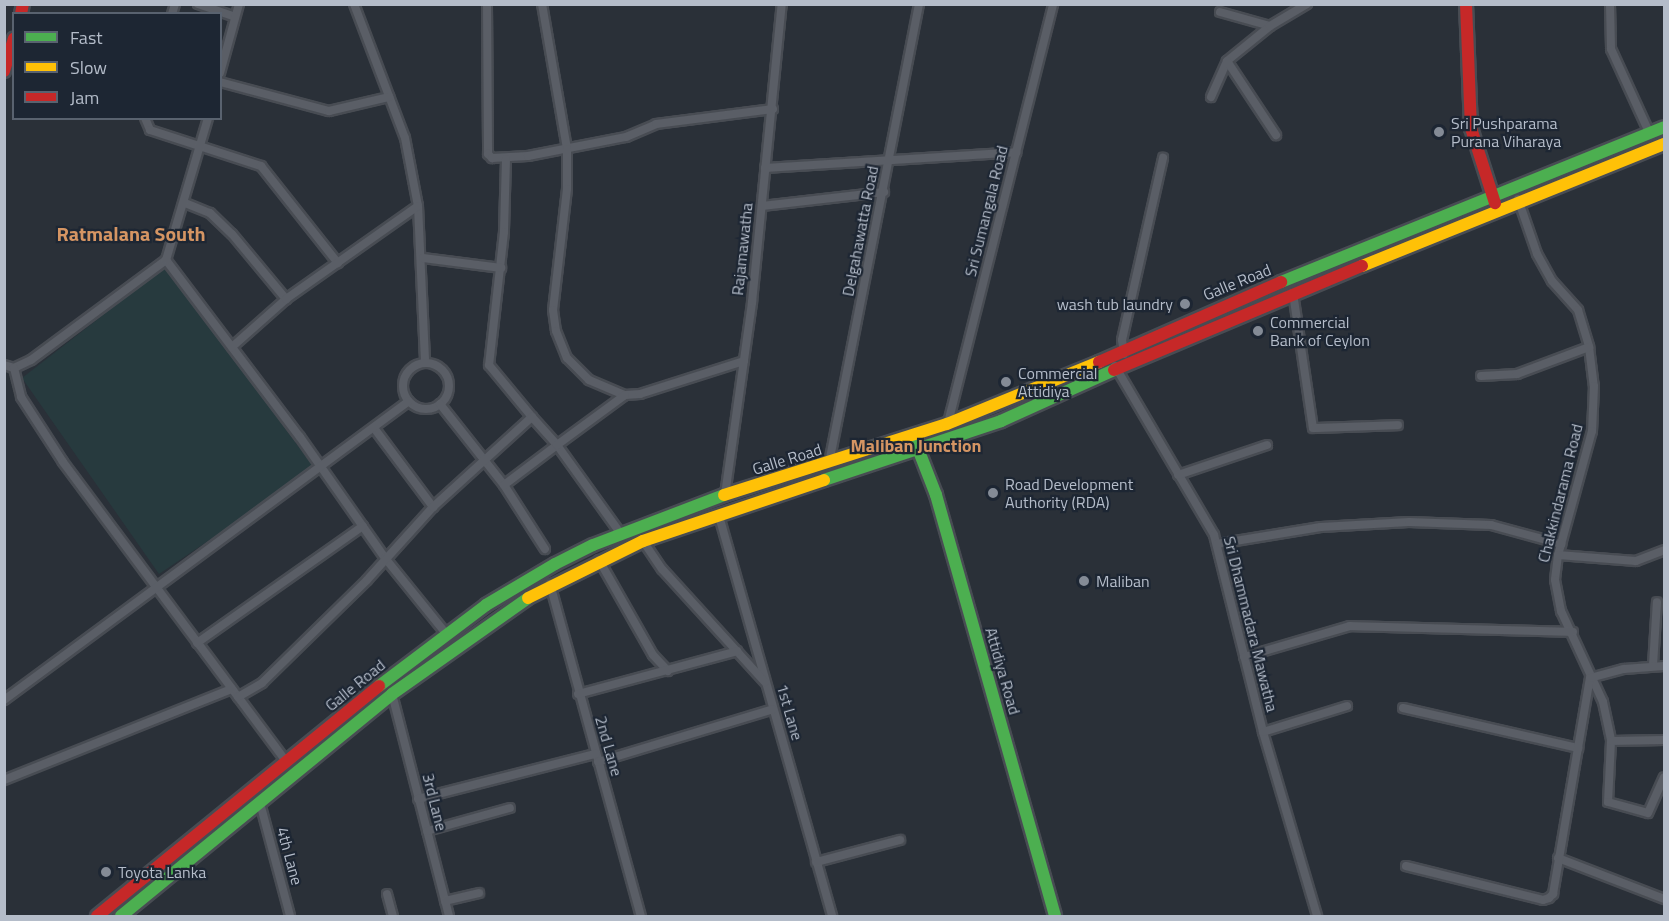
<!DOCTYPE html>
<style>
body{margin:0}
#map{position:relative;width:1669px;height:921px;overflow:hidden;background:#2a3038;font-family:"Titillium Web",sans-serif}
div>[style]{position:absolute}
[style*='--x']{left:calc(var(--x)*1px);top:calc(var(--y)*1px);width:calc(var(--w)*1px);rotate:calc(var(--a)*1deg)}
.green>*{inset:0;background:#273a3e}
.stream>*{height:3px;margin:-1.5px;padding:0 1.5px;transform-origin:1.5px;border-radius:1.5px;background:#384963}
.roads{filter:drop-shadow(2px 0 #484c53) drop-shadow(-2px 0 #484c53) drop-shadow(0 2px #484c53) drop-shadow(0 -2px #484c53)}
.street>*{height:8px;margin:-4px;padding:0 4px;transform-origin:4px;border-radius:4px;background:#5a5e66}
.street>.ring{margin:-4px;padding:0;box-sizing:content-box;background:none;border:8px solid #5a5e66;border-radius:50%}
.fast>*{height:12px;margin:-6px;padding:0 6px;transform-origin:6px;border-radius:6px;background:#4caf50}
.slow>*{height:12px;margin:-6px;padding:0 6px;transform-origin:6px;border-radius:6px;background:#ffc107}
.jam>*{height:12px;margin:-6px;padding:0 6px;transform-origin:6px;border-radius:6px;background:#c62828}
.dots>*{width:16px;height:16px;translate:-50% -50%;box-sizing:border-box;border:3px solid #1d2633;border-radius:50%}
span{translate:-50% -50%;white-space:nowrap;text-align:center;line-height:1.15;-webkit-text-stroke:4.5px #1d2633;paint-order:stroke}
.poi-label{font-size:16px;color:#b4bcc9}
.left{translate:0 -50%;text-align:left}
.right{translate:-100% -50%;text-align:right}
.street-label{font-size:16px;color:#b4bcc9}
.neighbourhood-label{font-size:18px;color:#d59563;font-weight:700}
.quarter-label{font-size:20px;color:#d59563;font-weight:700}
.frame{position:absolute;inset:0;border:6px solid #b4bcc9;pointer-events:none}
.legend{position:absolute;left:12px;top:12px;width:210px;height:108px;box-sizing:border-box;background:#1d2633;border:2px solid #59626f;margin:0;padding:8px 10px;list-style:none;font-size:18px;color:#b4bcc9}
.legend li{display:flex;align-items:center;gap:12px;height:30px}
.legend b{width:30px;border:2px solid #59626f}
</style>
<div id="map">
<div class="green">
<div style="clip-path:polygon(166px 266px,315px 469px,159px 574px,22px 378px)"></div>
</div>
<div class="stream">
<div style="--x:621;--y:527;--w:39;--a:-21"></div>
<div style="--x:559;--y:554;--w:19;--a:-28"></div>
</div>
<div class="roads">
<div class="street">
<div style="--x:198;--y:4;--w:39;--a:19"></div>
<div style="--x:354;--y:4;--w:143;--a:69.2"></div>
<div style="--x:405;--y:138;--w:69;--a:79.2"></div>
<div style="--x:418;--y:206;--w:156;--a:87.4"></div>
<div style="--x:487;--y:4;--w:150;--a:89.6"></div>
<div style="--x:488;--y:154;--w:6;--a:45"></div>
<div style="--x:492;--y:158;--w:36;--a:-3"></div>
<div style="--x:528;--y:156;--w:100;--a:-11"></div>
<div style="--x:626;--y:137;--w:33;--a:-23"></div>
<div style="--x:656;--y:124;--w:118;--a:-7.3"></div>
<div style="--x:542;--y:4;--w:147;--a:80.2"></div>
<div style="--x:567;--y:149;--w:40;--a:90"></div>
<div style="--x:567;--y:189;--w:122;--a:96.6"></div>
<div style="--x:553;--y:310;--w:21;--a:82"></div>
<div style="--x:556;--y:331;--w:29;--a:68"></div>
<div style="--x:567;--y:358;--w:31;--a:45"></div>
<div style="--x:589;--y:380;--w:39;--a:23"></div>
<div style="--x:625;--y:395;--w:15;--a:-4"></div>
<div style="--x:640;--y:394;--w:109;--a:-17.6"></div>
<div style="--x:1610;--y:4;--w:45;--a:88.7"></div>
<div style="--x:1611;--y:49;--w:94;--a:65.4"></div>
<div style="--x:1220;--y:12;--w:52;--a:15.6"></div>
<div style="--x:172;--y:14;--w:10;--a:-73"></div>
<div style="--x:1227;--y:61;--w:55;--a:-39.1"></div>
<div style="--x:1270;--y:26;--w:43;--a:-30.7"></div>
<div style="--x:220;--y:73;--w:72;--a:-74.6"></div>
<div style="--x:220;--y:82;--w:113;--a:14.9"></div>
<div style="--x:329;--y:111;--w:62;--a:-13.1"></div>
<div style="--x:1211;--y:97;--w:39;--a:-66"></div>
<div style="--x:1227;--y:61;--w:89;--a:56.5"></div>
<div style="--x:145;--y:118;--w:13;--a:67"></div>
<div style="--x:150;--y:130;--w:117;--a:18"></div>
<div style="--x:261;--y:166;--w:124;--a:51.6"></div>
<div style="--x:506;--y:159;--w:73;--a:91.6"></div>
<div style="--x:504;--y:232;--w:134;--a:96.4"></div>
<div style="--x:489;--y:365;--w:67;--a:50.4"></div>
<div style="--x:765;--y:168;--w:252;--a:-3.6"></div>
<div style="--x:1518;--y:199;--w:58;--a:70.9"></div>
<div style="--x:1537;--y:254;--w:31;--a:61"></div>
<div style="--x:1552;--y:281;--w:39;--a:48"></div>
<div style="--x:1578;--y:310;--w:39;--a:73"></div>
<div style="--x:1589;--y:347;--w:39;--a:83"></div>
<div style="--x:1594;--y:386;--w:45;--a:92.5"></div>
<div style="--x:1592;--y:431;--w:129;--a:105.3"></div>
<div style="--x:1558;--y:555;--w:25;--a:97"></div>
<div style="--x:1555;--y:580;--w:32;--a:79"></div>
<div style="--x:1561;--y:611;--w:100;--a:65.2"></div>
<div style="--x:1603;--y:702;--w:40;--a:78"></div>
<div style="--x:1611;--y:741;--w:61;--a:92.8"></div>
<div style="--x:1608;--y:802;--w:41;--a:15.4"></div>
<div style="--x:1648;--y:813;--w:39;--a:-66"></div>
<div style="--x:185;--y:203;--w:27;--a:22"></div>
<div style="--x:210;--y:213;--w:30;--a:44"></div>
<div style="--x:232;--y:234;--w:85;--a:50.3"></div>
<div style="--x:762;--y:206;--w:123;--a:-6.5"></div>
<div style="--x:423;--y:258;--w:79;--a:7.3"></div>
<div style="--x:166;--y:260;--w:222;--a:52.9"></div>
<div style="--x:300;--y:437;--w:148;--a:54.9"></div>
<div style="--x:385;--y:558;--w:100;--a:51.1"></div>
<div style="--x:1293;--y:293;--w:136;--a:81.6"></div>
<div style="--x:1313;--y:428;--w:85;--a:-2"></div>
<div style="--x:232;--y:347;--w:72;--a:-41.6"></div>
<div style="--x:286;--y:299;--w:161;--a:-35.2"></div>
<div style="--x:1124;--y:354;--w:14;--a:-98"></div>
<div style="--x:1122;--y:340;--w:187;--a:-77.3"></div>
<div class="ring" style="left:403px;top:363px;width:38px;height:38px"></div>
<div style="--x:4;--y:365;--w:10;--a:17"></div>
<div style="--x:14;--y:368;--w:19;--a:-25"></div>
<div style="--x:31;--y:360;--w:168;--a:-36.5"></div>
<div style="--x:166;--y:260;--w:148;--a:-73.5"></div>
<div style="--x:1115;--y:366;--w:196;--a:59.6"></div>
<div style="--x:1214;--y:535;--w:203;--a:76"></div>
<div style="--x:1263;--y:732;--w:192;--a:73.6"></div>
<div style="--x:14;--y:368;--w:30;--a:76"></div>
<div style="--x:21;--y:397;--w:77;--a:57.1"></div>
<div style="--x:63;--y:462;--w:375;--a:53.3"></div>
<div style="--x:1481;--y:376;--w:36;--a:-3"></div>
<div style="--x:1517;--y:374;--w:77;--a:-20.6"></div>
<div style="--x:440;--y:404;--w:103;--a:51.7"></div>
<div style="--x:504;--y:485;--w:76;--a:57.4"></div>
<div style="--x:948;--y:423;--w:432;--a:-75.9"></div>
<div style="--x:374;--y:428;--w:99;--a:53.2"></div>
<div style="--x:829;--y:463;--w:468;--a:-78.9"></div>
<div style="--x:1178;--y:475;--w:94;--a:-18.6"></div>
<div style="--x:504;--y:485;--w:66;--a:-37"></div>
<div style="--x:557;--y:445;--w:110;--a:54.3"></div>
<div style="--x:725;--y:495;--w:195;--a:-82"></div>
<div style="--x:752;--y:302;--w:300;--a:-84.3"></div>
<div style="--x:719;--y:516;--w:416;--a:74.2"></div>
<div style="--x:643;--y:541;--w:34;--a:56"></div>
<div style="--x:662;--y:569;--w:153;--a:47.7"></div>
<div style="--x:1217;--y:544;--w:105;--a:-9.3"></div>
<div style="--x:1321;--y:527;--w:88;--a:-3.3"></div>
<div style="--x:1409;--y:522;--w:82;--a:2.1"></div>
<div style="--x:1491;--y:525;--w:73;--a:15.2"></div>
<div style="--x:1558;--y:555;--w:78;--a:4.4"></div>
<div style="--x:1636;--y:561;--w:30;--a:-21"></div>
<div style="--x:599;--y:560;--w:109;--a:60.4"></div>
<div style="--x:653;--y:655;--w:22;--a:47"></div>
<div style="--x:550;--y:584;--w:344;--a:74.7"></div>
<div style="--x:197;--y:643;--w:203;--a:-35.2"></div>
<div style="--x:1244;--y:657;--w:110;--a:-16.3"></div>
<div style="--x:1350;--y:626;--w:223;--a:1.5"></div>
<div style="--x:1653;--y:665;--w:63;--a:-86.4"></div>
<div style="--x:392;--y:694;--w:229;--a:75.6"></div>
<div style="--x:578;--y:694;--w:165;--a:-15.1"></div>
<div style="--x:238;--y:697;--w:28;--a:-30"></div>
<div style="--x:262;--y:683;--w:147;--a:-44.4"></div>
<div style="--x:367;--y:580;--w:98;--a:-47.9"></div>
<div style="--x:433;--y:507;--w:134;--a:-42.3"></div>
<div style="--x:532;--y:417;--w:38;--a:48"></div>
<div style="--x:557;--y:445;--w:84;--a:-36.3"></div>
<div style="--x:4;--y:700;--w:503;--a:-36.44"></div>
<div style="--x:1403;--y:708;--w:180;--a:12.9"></div>
<div style="--x:1263;--y:732;--w:88;--a:-17.2"></div>
<div style="--x:1611;--y:741;--w:53;--a:-1.1"></div>
<div style="--x:598;--y:762;--w:183;--a:-16.8"></div>
<div style="--x:4;--y:780;--w:245;--a:-21.8"></div>
<div style="--x:418;--y:799;--w:183;--a:-14.3"></div>
<div style="--x:260;--y:803;--w:117;--a:75.1"></div>
<div style="--x:427;--y:831;--w:86;--a:-15.5"></div>
<div style="--x:1558;--y:858;--w:114;--a:21.1"></div>
<div style="--x:816;--y:862;--w:87;--a:-14.7"></div>
<div style="--x:1406;--y:866;--w:141;--a:13.9"></div>
<div style="--x:1543;--y:900;--w:6;--a:-18"></div>
<div style="--x:1549;--y:898;--w:6;--a:-45"></div>
<div style="--x:1553;--y:894;--w:219;--a:-80.3"></div>
<div style="--x:1590;--y:678;--w:35;--a:-15"></div>
<div style="--x:1624;--y:669;--w:40;--a:-4.3"></div>
<div style="--x:387;--y:894;--w:23;--a:75"></div>
<div style="--x:445;--y:901;--w:35;--a:-13"></div>
</div>
<div class="fast">
<div style="--x:1281;--y:282;--w:413;--a:-22"></div>
<div style="--x:915;--y:441;--w:58;--a:68.7"></div>
<div style="--x:936;--y:495;--w:437;--a:74.2"></div>
<div style="--x:824;--y:480;--w:187;--a:-18.4"></div>
<div style="--x:1001;--y:421;--w:124;--a:-24.3"></div>
<div style="--x:379;--y:686;--w:134;--a:-37.1"></div>
<div style="--x:486;--y:605;--w:80;--a:-30.7"></div>
<div style="--x:555;--y:564;--w:42;--a:-26.6"></div>
<div style="--x:593;--y:545;--w:140;--a:-20.9"></div>
<div style="--x:121;--y:916;--w:350;--a:-39.3"></div>
<div style="--x:392;--y:694;--w:166;--a:-35.2"></div>
</div>
<div class="slow">
<div style="--x:1362;--y:266;--w:326;--a:-22"></div>
<div style="--x:724;--y:495;--w:234;--a:-17.7"></div>
<div style="--x:947;--y:424;--w:164;--a:-22.2"></div>
<div style="--x:528;--y:598;--w:128;--a:-26.4"></div>
<div style="--x:643;--y:541;--w:191;--a:-18.6"></div>
</div>
<div class="jam">
<div style="--x:1466;--y:4;--w:124;--a:87.7"></div>
<div style="--x:1471;--y:128;--w:79;--a:72.3"></div>
<div style="--x:21;--y:14;--w:10;--a:-79"></div>
<div style="--x:4;--y:71;--w:34;--a:-73"></div>
<div style="--x:1099;--y:362;--w:199;--a:-23.7"></div>
<div style="--x:1114;--y:370;--w:269;--a:-22.8"></div>
<div style="--x:97;--y:916;--w:364;--a:-39.2"></div>
</div>
</div>
<div class="dots">
<div style="left:1439px;top:132px;background:#848b96"></div>
<div style="left:1185px;top:304px;background:#848b96"></div>
<div style="left:1258px;top:331px;background:#848b96"></div>
<div style="left:1006px;top:382px;background:#848b96"></div>
<div style="left:993px;top:493px;background:#848b96"></div>
<div style="left:1084px;top:581px;background:#848b96"></div>
<div style="left:106px;top:872px;background:#848b96"></div>
</div>
<div class="poi-label">
<span class="left" style="left:1451px;top:132px">Sri Pushparama<br>Purana Viharaya</span>
<span class="right" style="left:1173px;top:304px">wash tub laundry</span>
<span class="left" style="left:1270px;top:331px">Commercial<br>Bank of Ceylon</span>
<span class="left" style="left:1018px;top:382px">Commercial<br>Attidiya</span>
<span class="left" style="left:1005px;top:493px">Road Development<br>Authority (RDA)</span>
<span class="left" style="left:1096px;top:581px">Maliban</span>
<span class="left" style="left:118px;top:872px">Toyota Lanka</span>
</div>
<div class="street-label">
<span style="left:986px;top:211px;rotate:-76deg">Sri Sumangala Road</span>
<span style="left:860px;top:231px;rotate:-79deg">Delgahawatta Road</span>
<span style="left:742px;top:249px;rotate:-84deg">Rajamawatha</span>
<span style="left:1237px;top:282px;rotate:-22deg">Galle Road</span>
<span style="left:787px;top:459px;rotate:-17deg">Galle Road</span>
<span style="left:1560px;top:493px;rotate:-76deg">Chakkindarama Road</span>
<span style="left:1251px;top:624px;rotate:76deg">Sri Dhammadara Mawatha</span>
<span style="left:1003px;top:671px;rotate:74deg">Attidiya Road</span>
<span style="left:355px;top:685px;rotate:-39deg">Galle Road</span>
<span style="left:790px;top:712px;rotate:74deg">1st Lane</span>
<span style="left:609px;top:746px;rotate:74deg">2nd Lane</span>
<span style="left:435px;top:802px;rotate:76deg">3rd Lane</span>
<span style="left:290px;top:856px;rotate:75deg">4th Lane</span>
</div>
<div class="neighbourhood-label">
<span style="left:916px;top:446px">Maliban Junction</span>
</div>
<div class="quarter-label">
<span style="left:131px;top:233px">Ratmalana South</span>
</div>
<div class="frame"></div>
<ul class="legend">
<li><b style="height:8px;background:#4caf50"></b>Fast</li>
<li><b style="height:8px;background:#ffc107"></b>Slow</li>
<li><b style="height:8px;background:#c62828"></b>Jam</li>
</ul>
</div>
